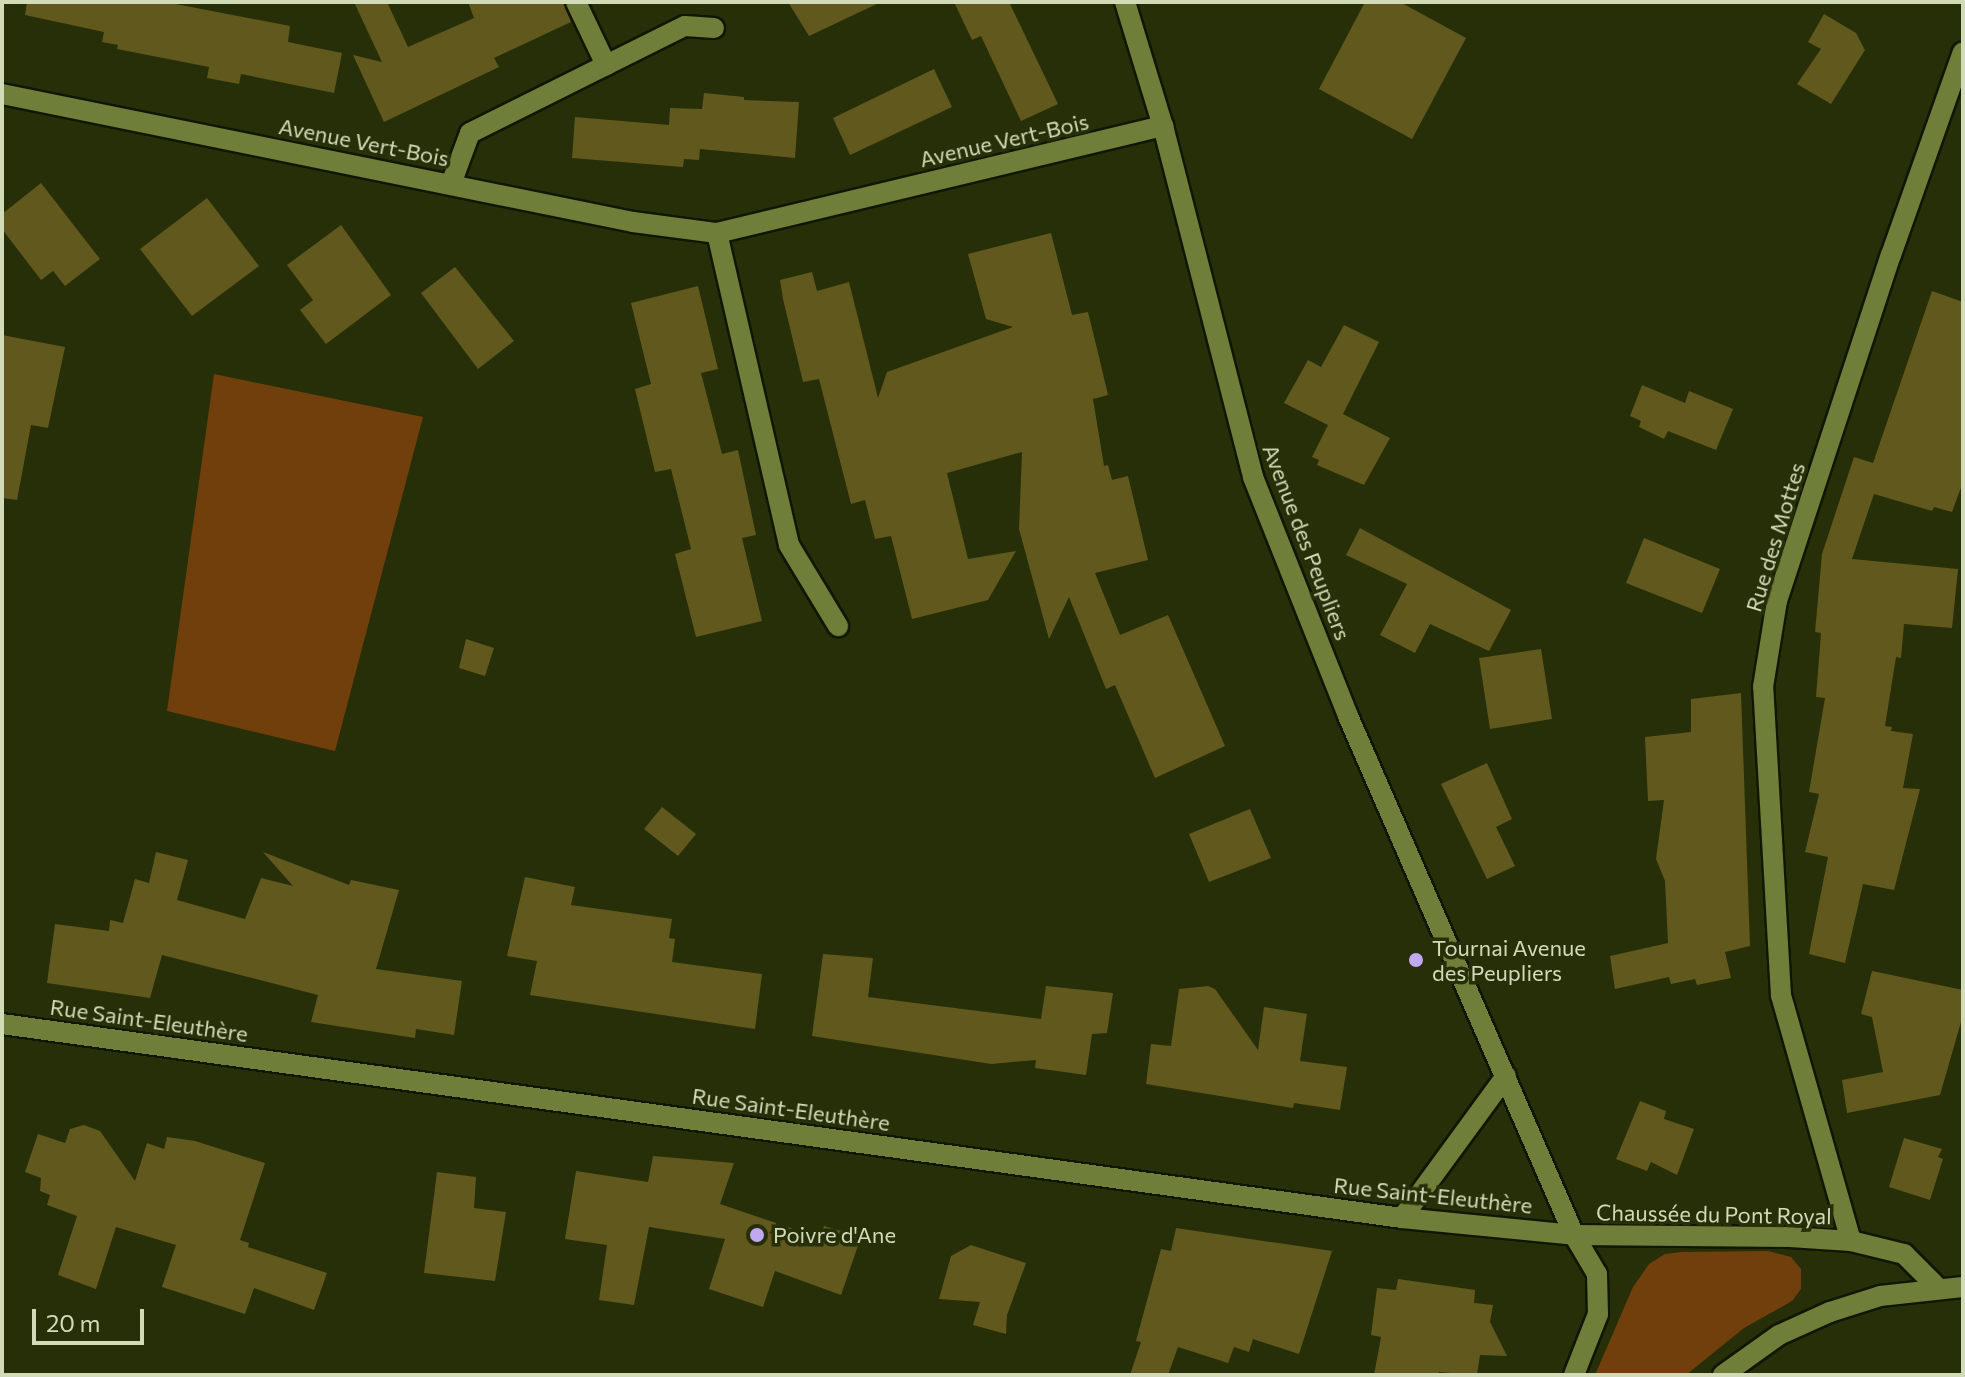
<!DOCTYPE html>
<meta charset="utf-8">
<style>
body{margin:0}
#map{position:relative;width:1965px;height:1377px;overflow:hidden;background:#272f09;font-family:Commissioner,sans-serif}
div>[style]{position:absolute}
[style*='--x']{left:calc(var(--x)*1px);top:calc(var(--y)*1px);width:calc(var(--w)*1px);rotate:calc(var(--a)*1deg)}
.green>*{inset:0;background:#703f0c}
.building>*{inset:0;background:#61581e}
.roads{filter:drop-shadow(2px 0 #111602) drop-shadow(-2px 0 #111602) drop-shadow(0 2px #111602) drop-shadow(0 -2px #111602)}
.minor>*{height:20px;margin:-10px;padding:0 10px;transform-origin:10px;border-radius:10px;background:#6f7e38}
.secondary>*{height:20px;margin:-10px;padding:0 10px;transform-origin:10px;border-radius:10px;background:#6f7e38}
.dots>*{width:22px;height:22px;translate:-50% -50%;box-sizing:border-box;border:4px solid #272f09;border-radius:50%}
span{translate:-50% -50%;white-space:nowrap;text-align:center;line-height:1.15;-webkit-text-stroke:7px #272f09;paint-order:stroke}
.street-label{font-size:22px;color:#d2dbb8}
.poi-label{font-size:22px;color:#d2dbb8}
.left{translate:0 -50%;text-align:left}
.frame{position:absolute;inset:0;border:4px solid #d2dbb8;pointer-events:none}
.scale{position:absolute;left:32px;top:1309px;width:112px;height:36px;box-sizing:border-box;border:4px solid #d2dbb8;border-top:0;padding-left:10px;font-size:24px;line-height:28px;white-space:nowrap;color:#d2dbb8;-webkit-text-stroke:6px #272f09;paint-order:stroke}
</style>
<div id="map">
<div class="green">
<div style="clip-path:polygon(214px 374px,423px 417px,335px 751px,167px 711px)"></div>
<div style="clip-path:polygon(1768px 1251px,1791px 1257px,1801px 1269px,1801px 1289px,1792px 1301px,1744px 1328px,1686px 1375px,1595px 1375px,1633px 1287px,1649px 1264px,1665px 1254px,1681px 1252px)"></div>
</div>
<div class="building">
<div style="clip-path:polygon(27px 2px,165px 2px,290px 26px,288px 42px,342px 53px,334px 93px,241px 74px,239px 84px,207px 78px,209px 67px,117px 49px,118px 45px,102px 42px,104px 32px,25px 15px)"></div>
<div style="clip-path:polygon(354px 2px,387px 2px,408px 47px,474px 18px,468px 2px,563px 2px,571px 22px,494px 58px,499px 67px,384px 122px,353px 55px,382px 62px)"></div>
<div style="clip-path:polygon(788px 2px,881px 2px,809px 36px)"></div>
<div style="clip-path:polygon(954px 2px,1009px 2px,1058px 104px,1021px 121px,981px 36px,972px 40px)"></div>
<div style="clip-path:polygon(1365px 2px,1400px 2px,1466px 38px,1412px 139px,1319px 89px)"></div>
<div style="clip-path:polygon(1824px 14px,1856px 33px,1865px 50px,1831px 104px,1797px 84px,1821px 49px,1808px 42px)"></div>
<div style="clip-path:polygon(934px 69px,952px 107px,850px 155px,833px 118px)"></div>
<div style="clip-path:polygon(704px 93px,744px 97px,744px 100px,799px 102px,795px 158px,700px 149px,699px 160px,684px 159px,683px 167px,572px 158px,575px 117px,669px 125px,670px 108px,702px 109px)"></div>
<div style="clip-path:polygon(41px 183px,100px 259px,65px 286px,53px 271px,41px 280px,2px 229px,2px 214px)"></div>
<div style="clip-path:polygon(207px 198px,259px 266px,192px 316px,140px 249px)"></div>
<div style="clip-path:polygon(341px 225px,391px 295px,326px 344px,300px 310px,313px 300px,287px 265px)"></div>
<div style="clip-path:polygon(1051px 233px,1072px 315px,1088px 312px,1100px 361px,1108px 395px,1093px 399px,1104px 466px,1108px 465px,1112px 480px,1128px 476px,1148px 560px,1095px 573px,1120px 635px,1168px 615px,1225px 746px,1155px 778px,1115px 685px,1106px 689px,1069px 597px,1049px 639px,1019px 529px,1022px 452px,947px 473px,968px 559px,1016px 551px,988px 600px,912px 619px,891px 536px,875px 539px,865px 500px,851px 504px,819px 379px,803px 382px,783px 299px,780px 280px,812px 272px,817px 291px,849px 282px,878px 398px,887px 372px,1013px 327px,986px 319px,968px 254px)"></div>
<div style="clip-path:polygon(455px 267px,514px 341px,478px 369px,421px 293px)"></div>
<div style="clip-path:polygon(698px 286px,718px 369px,701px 373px,722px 454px,738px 450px,756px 535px,742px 538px,762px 621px,696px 637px,675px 554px,691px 549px,671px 469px,655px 472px,635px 389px,651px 384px,631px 303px)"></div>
<div style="clip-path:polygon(1932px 291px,1963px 302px,1963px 482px,1952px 512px,1934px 507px,1932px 511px,1874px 494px,1852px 559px,1958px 569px,1952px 628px,1904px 624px,1901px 658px,1896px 657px,1885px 726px,1892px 727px,1891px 731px,1913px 734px,1903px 788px,1920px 789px,1894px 890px,1863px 884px,1845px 963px,1809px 954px,1828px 857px,1805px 852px,1819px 794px,1809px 792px,1825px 698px,1816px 697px,1821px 633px,1815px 632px,1822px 554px,1854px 457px,1873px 463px)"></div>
<div style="clip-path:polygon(1344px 325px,1379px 342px,1343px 414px,1390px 438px,1364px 485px,1317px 465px,1319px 460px,1312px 457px,1328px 425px,1284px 403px,1308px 360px,1321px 367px)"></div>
<div style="clip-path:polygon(2px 335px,65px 347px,48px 428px,31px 425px,17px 500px,2px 498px)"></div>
<div style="clip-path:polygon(1642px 385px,1685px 403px,1689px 391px,1733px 409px,1716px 450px,1668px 431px,1664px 439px,1639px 427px,1641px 421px,1630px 416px)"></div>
<div style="clip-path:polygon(1360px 528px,1511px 610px,1489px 651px,1430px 624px,1415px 653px,1380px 635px,1407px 584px,1346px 555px)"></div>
<div style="clip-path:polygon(1644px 538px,1720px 569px,1702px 613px,1626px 583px)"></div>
<div style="clip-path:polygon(466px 639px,494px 648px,485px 676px,459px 668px)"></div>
<div style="clip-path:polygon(1541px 649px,1552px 719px,1490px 729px,1479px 658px)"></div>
<div style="clip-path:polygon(1741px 693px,1750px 946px,1725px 952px,1731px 978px,1697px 985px,1695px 979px,1671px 984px,1669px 977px,1615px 989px,1610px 956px,1668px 943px,1665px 881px,1656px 859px,1664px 800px,1648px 801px,1645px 737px,1691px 732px,1691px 699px)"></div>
<div style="clip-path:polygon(1487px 763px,1512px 819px,1496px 827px,1515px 866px,1487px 879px,1441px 784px)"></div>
<div style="clip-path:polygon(662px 807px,696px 834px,678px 856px,644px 829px)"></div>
<div style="clip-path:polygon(1250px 809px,1271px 858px,1209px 882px,1189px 834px)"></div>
<div style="clip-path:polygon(156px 852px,188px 860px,177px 900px,245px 919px,261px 878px,293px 886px,263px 852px,349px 885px,351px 880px,399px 890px,376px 969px,462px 981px,454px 1035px,416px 1029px,415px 1038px,311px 1022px,318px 995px,162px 955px,150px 998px,47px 983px,55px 924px,109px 931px,110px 920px,123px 923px,135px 879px,149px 883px)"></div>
<div style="clip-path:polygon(525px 877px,575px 887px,571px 905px,672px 919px,669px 938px,675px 939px,672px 962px,762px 974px,755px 1029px,530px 995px,537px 961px,507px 956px)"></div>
<div style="clip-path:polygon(823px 954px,873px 958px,868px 997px,1041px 1019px,1046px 986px,1113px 993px,1107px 1033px,1092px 1034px,1086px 1075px,1035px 1068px,1036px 1060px,991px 1064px,812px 1036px)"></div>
<div style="clip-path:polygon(1872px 971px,1963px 990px,1963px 1015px,1940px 1095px,1847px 1113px,1842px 1080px,1883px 1072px,1872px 1017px,1861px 1014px)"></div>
<div style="clip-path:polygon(1208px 986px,1215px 989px,1258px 1050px,1264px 1007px,1307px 1014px,1300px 1061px,1347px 1067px,1340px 1110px,1294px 1103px,1293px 1108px,1146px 1084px,1151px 1044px,1171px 1046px,1179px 989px)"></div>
<div style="clip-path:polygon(1640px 1101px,1666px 1111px,1664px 1119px,1694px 1129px,1677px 1175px,1651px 1162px,1647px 1171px,1616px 1159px)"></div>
<div style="clip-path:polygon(84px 1125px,100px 1131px,135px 1181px,147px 1143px,164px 1149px,167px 1137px,195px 1141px,265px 1163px,240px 1240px,249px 1243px,248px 1247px,327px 1273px,314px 1310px,254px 1288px,245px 1314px,162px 1287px,176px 1245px,116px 1227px,96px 1289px,58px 1275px,77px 1216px,47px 1205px,50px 1195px,40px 1191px,41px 1178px,25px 1172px,38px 1134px,65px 1143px,70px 1129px)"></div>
<div style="clip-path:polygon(1904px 1138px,1942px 1149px,1938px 1157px,1943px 1159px,1930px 1200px,1889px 1187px)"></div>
<div style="clip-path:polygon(653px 1156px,734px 1163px,720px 1204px,820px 1238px,824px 1226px,861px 1237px,841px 1295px,775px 1271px,763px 1307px,709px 1289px,725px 1239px,649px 1227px,634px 1305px,599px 1300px,607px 1245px,565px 1239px,576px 1171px,648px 1182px)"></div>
<div style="clip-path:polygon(437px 1172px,476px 1177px,474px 1208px,506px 1212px,495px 1281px,424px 1273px)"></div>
<div style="clip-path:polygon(1176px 1228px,1332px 1251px,1299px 1354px,1253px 1339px,1249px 1352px,1234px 1347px,1228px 1363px,1178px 1347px,1168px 1375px,1130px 1375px,1141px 1342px,1136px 1341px,1161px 1249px,1171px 1251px)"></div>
<div style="clip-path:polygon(971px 1245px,1026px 1263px,1007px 1315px,1006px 1334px,973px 1325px,980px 1302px,939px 1299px,951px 1256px)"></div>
<div style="clip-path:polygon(1398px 1279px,1475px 1290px,1474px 1303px,1493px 1305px,1490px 1322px,1507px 1356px,1480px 1355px,1477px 1375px,1439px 1372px,1439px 1375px,1374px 1375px,1381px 1337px,1371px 1335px,1377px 1288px,1396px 1290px)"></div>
</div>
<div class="roads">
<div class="minor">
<div style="--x:576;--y:2;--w:70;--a:64.5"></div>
<div style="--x:1125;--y:2;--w:130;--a:73"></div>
<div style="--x:1163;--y:126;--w:362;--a:75.6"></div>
<div style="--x:1253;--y:477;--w:257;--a:68.3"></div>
<div style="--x:1348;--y:716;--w:566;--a:66.47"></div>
<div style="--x:1574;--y:1235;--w:45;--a:59.5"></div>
<div style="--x:1597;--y:1274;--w:40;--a:88.6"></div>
<div style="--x:1598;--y:1314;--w:66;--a:111.5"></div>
<div style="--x:2;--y:94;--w:644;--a:11.47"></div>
<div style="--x:633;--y:222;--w:85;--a:7.5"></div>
<div style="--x:717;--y:233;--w:459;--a:-13.5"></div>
<div style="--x:451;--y:184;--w:54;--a:-69.6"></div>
<div style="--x:470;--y:133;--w:240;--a:-26.5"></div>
<div style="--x:685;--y:26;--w:29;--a:4"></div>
<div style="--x:717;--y:233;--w:320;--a:77"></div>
<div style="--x:789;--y:545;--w:95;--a:58.8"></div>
<div style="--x:2;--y:1024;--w:1413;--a:7.89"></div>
<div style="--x:1402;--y:1218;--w:173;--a:5.6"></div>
<div style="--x:1574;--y:1235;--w:216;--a:0.5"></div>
<div style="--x:1790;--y:1237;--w:61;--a:3.8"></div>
<div style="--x:1851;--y:1241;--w:55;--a:13.8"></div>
<div style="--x:1904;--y:1254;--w:48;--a:45"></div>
<div style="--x:1402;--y:1218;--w:176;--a:-53.8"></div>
<div style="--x:1851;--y:1241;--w:255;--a:-105.9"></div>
<div style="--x:1781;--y:996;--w:310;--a:-93.3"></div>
<div style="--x:1763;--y:687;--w:87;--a:-80.8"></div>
<div style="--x:1777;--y:601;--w:364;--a:-71.8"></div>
<div style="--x:1891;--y:255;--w:215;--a:-70.5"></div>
</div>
<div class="secondary">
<div style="--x:1723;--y:1375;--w:69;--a:-35.5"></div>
<div style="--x:1779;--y:1335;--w:56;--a:-24.3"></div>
<div style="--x:1830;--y:1312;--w:52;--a:-17.7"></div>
<div style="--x:1880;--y:1296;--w:83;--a:-6.2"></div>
</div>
</div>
<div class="dots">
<div style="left:1416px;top:960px;background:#c2a8f2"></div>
<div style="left:757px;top:1235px;background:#c2a8f2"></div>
</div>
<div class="street-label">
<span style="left:1004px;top:140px;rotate:-13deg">Avenue Vert-Bois</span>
<span style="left:364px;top:142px;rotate:11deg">Avenue Vert-Bois</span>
<span style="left:1775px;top:537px;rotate:-73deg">Rue des Mottes</span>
<span style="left:1307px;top:542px;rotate:69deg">Avenue des Peupliers</span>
<span style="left:149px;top:1020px;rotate:8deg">Rue Saint-Eleuthère</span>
<span style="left:791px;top:1109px;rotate:8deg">Rue Saint-Eleuthère</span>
<span style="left:1433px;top:1195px;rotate:6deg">Rue Saint-Eleuthère</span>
<span style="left:1714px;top:1214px;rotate:1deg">Chaussée du Pont Royal</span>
</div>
<div class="poi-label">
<span class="left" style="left:1432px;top:960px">Tournai Avenue<br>des Peupliers</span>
<span class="left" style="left:773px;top:1235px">Poivre d'Ane</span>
</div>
<div class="frame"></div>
<div class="scale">20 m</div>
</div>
